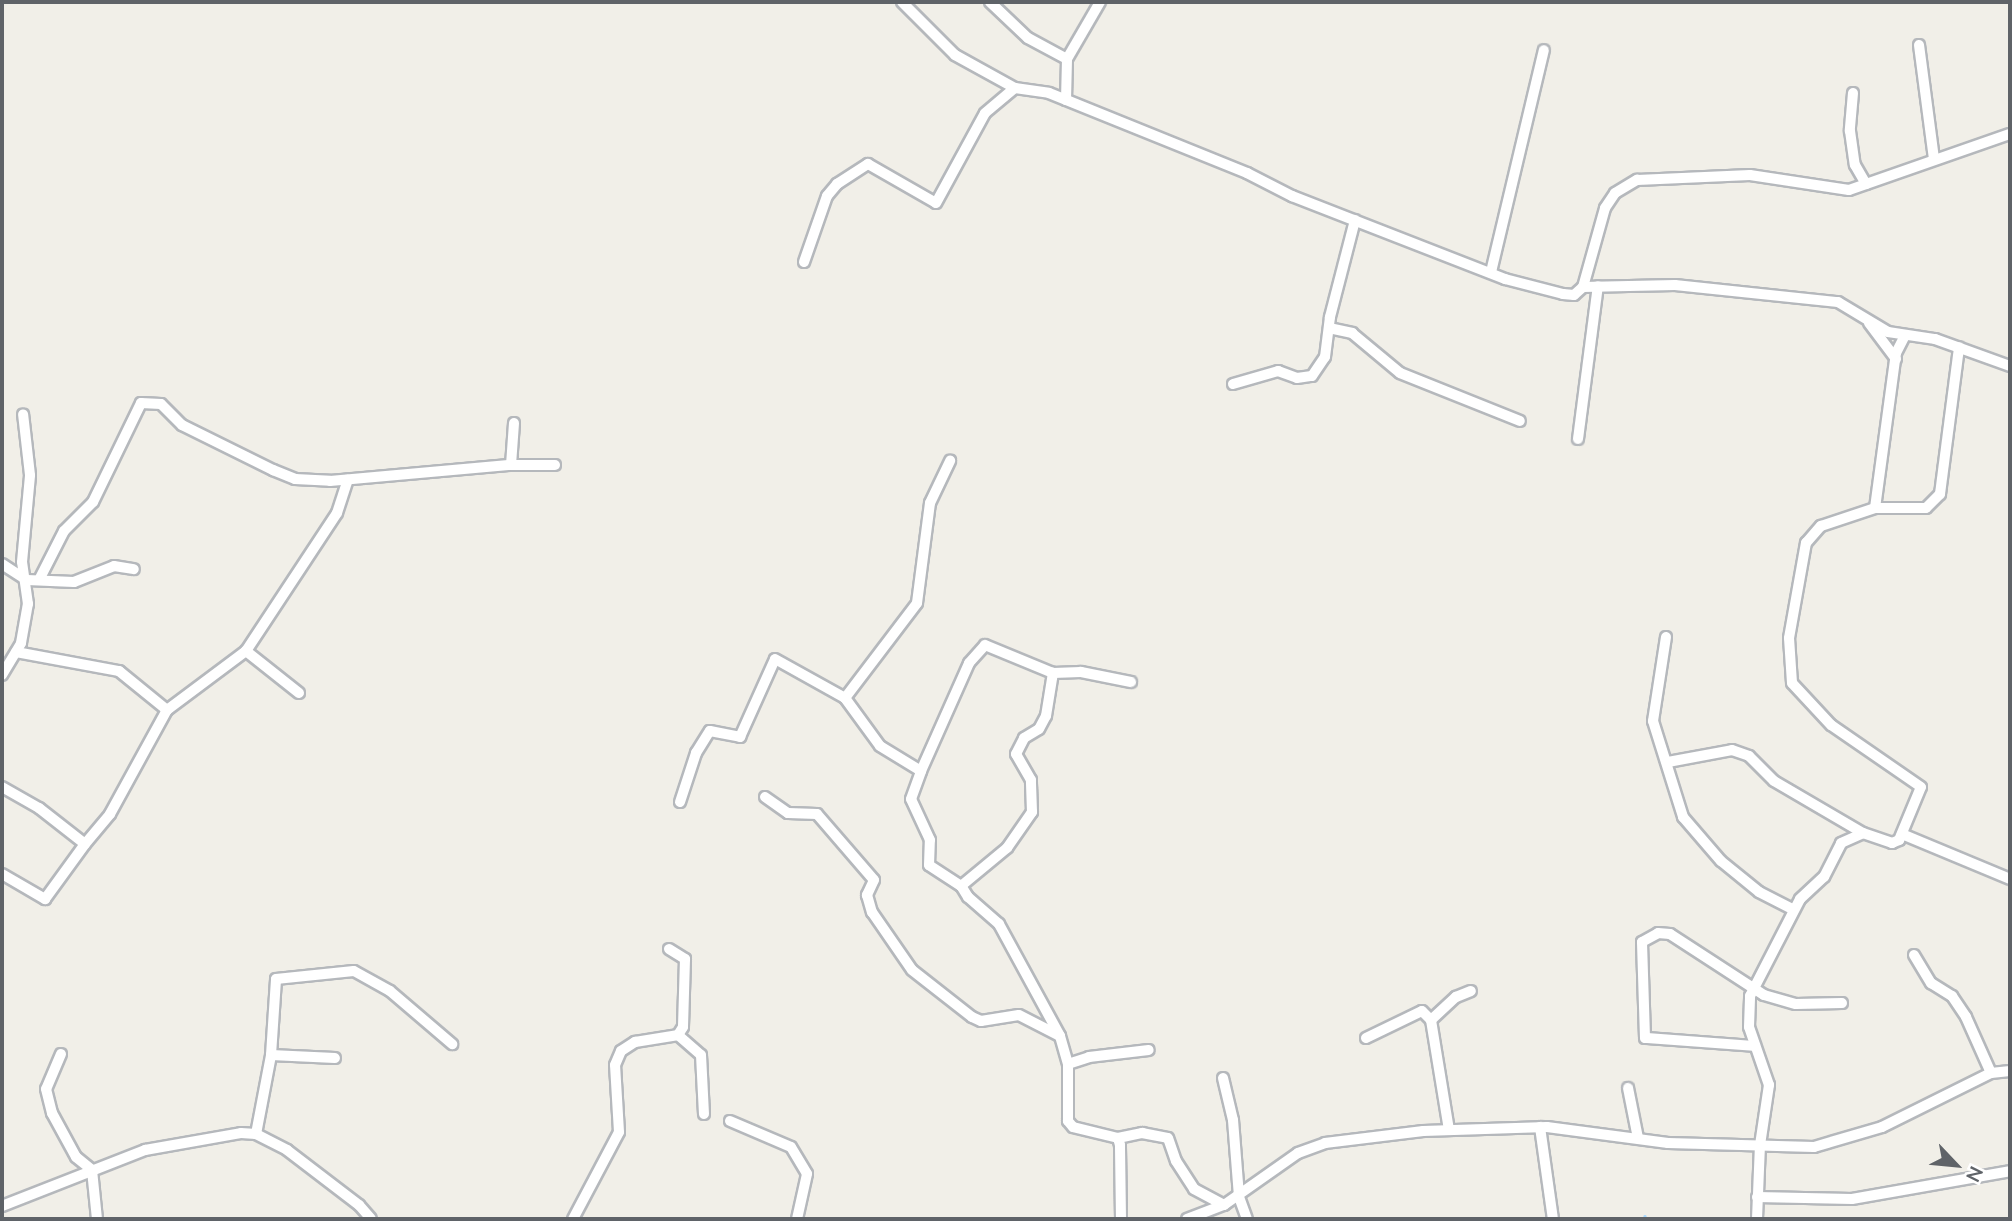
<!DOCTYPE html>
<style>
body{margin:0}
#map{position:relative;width:2012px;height:1221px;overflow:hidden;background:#f1efe8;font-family:Mulish,sans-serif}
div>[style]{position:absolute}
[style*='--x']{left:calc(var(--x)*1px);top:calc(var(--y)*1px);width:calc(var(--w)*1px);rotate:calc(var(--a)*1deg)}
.stream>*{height:2.5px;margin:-1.25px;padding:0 1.25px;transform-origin:1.25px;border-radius:1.25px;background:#aadaff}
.roads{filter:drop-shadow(2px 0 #b5b8bc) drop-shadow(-2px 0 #b5b8bc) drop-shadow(0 2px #b5b8bc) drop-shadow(0 -2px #b5b8bc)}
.street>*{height:10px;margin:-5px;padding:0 5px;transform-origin:5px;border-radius:5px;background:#fff}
span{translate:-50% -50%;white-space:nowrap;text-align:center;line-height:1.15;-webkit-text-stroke:6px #fff;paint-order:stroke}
.frame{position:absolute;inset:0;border:4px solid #5f6368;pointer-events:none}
.north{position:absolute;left:1921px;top:1130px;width:70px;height:70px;-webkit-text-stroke:5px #fff;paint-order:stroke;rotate:116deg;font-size:19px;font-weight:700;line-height:28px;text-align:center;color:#5f6368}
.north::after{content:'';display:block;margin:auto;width:24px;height:32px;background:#5f6368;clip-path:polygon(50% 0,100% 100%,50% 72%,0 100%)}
</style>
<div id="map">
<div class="stream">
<div style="--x:1645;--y:1216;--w:3;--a:90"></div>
</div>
<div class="roads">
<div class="street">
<div style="--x:902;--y:2;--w:75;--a:45"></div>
<div style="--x:955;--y:55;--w:68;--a:28.8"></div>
<div style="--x:1015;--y:88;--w:34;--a:8"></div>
<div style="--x:1049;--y:93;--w:214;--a:22"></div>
<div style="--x:1247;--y:173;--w:51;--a:27.1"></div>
<div style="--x:1292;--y:196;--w:229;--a:21.3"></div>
<div style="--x:1505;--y:279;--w:60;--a:14.5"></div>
<div style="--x:1563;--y:294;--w:11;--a:5"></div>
<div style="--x:1574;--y:295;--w:12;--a:-42"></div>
<div style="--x:1583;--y:287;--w:82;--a:-74.4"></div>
<div style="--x:1605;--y:208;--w:18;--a:-56"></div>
<div style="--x:1615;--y:193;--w:26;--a:-31"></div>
<div style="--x:1637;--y:180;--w:113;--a:-2.5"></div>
<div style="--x:1750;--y:175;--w:100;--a:8.6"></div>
<div style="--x:1849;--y:190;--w:170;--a:-19.2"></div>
<div style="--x:990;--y:2;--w:52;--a:43.5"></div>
<div style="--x:1028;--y:38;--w:44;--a:28.3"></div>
<div style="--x:1919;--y:45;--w:115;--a:82.5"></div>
<div style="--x:1853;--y:93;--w:38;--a:95"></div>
<div style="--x:1850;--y:131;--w:34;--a:82"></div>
<div style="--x:1855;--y:165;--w:22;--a:60"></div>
<div style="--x:1066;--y:100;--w:41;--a:-88.6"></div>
<div style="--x:1067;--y:59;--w:66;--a:-59.9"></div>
<div style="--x:804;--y:262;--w:70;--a:-70.8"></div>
<div style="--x:827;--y:196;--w:16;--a:-50"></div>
<div style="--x:837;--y:184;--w:37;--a:-33"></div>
<div style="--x:868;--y:164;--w:78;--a:29.8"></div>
<div style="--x:936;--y:203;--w:102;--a:-61.4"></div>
<div style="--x:985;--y:113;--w:39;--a:-40"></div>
<div style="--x:1491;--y:272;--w:228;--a:-76.6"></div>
<div style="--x:1583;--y:287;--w:92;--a:-1.2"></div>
<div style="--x:1675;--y:285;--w:164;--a:6"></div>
<div style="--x:1838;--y:302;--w:58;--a:31"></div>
<div style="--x:1888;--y:332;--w:48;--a:8.5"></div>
<div style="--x:1935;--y:339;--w:80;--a:19.8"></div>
<div style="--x:1869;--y:323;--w:45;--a:53.1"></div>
<div style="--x:1329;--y:328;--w:24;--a:12"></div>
<div style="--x:1352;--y:333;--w:62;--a:39.8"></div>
<div style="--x:1400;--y:373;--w:129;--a:21.8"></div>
<div style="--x:1233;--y:384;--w:47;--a:-16.1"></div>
<div style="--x:1278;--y:371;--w:20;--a:20"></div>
<div style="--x:1297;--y:378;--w:15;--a:-8"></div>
<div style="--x:1312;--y:376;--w:23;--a:-56"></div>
<div style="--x:1325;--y:357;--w:40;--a:-82.9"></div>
<div style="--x:1330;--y:317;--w:100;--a:-75.5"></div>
<div style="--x:1578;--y:439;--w:154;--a:-82.6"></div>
<div style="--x:511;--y:465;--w:44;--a:0"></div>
<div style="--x:1875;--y:508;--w:156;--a:-82.3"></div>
<div style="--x:1896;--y:353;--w:20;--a:-63"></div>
<div style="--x:2;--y:564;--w:30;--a:33"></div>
<div style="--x:27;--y:580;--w:47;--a:2.4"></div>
<div style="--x:74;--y:582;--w:43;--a:-21.8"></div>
<div style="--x:114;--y:566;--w:20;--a:9"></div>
<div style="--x:39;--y:580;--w:55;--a:-63"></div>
<div style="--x:64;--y:531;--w:41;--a:-45"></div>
<div style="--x:93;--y:502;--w:110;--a:-64.1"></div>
<div style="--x:141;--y:403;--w:20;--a:3"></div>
<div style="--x:161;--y:404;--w:30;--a:45"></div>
<div style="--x:182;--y:425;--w:102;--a:26.3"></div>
<div style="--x:273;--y:470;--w:24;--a:22"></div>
<div style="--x:295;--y:479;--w:35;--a:3"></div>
<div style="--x:330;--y:481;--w:182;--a:-5.1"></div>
<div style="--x:511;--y:465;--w:42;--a:-85.9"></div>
<div style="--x:1666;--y:637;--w:85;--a:98.8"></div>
<div style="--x:1653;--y:721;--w:101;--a:72.6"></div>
<div style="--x:1683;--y:817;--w:58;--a:49.2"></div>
<div style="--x:1721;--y:861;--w:49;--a:39.2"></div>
<div style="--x:1759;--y:892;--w:39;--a:27"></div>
<div style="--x:16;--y:652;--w:105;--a:10.5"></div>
<div style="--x:119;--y:671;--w:62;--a:39.1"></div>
<div style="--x:167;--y:710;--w:99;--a:-36.8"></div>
<div style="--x:2;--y:675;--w:37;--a:-59"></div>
<div style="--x:21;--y:643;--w:40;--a:-80"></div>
<div style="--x:28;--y:604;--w:42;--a:-98.1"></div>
<div style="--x:22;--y:562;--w:87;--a:-84.7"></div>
<div style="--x:30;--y:475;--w:61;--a:-96.5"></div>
<div style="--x:299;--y:693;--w:68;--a:-141.6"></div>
<div style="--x:246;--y:651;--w:165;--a:-56.6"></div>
<div style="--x:337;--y:513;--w:35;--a:-72"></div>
<div style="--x:845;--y:698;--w:119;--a:-52.8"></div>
<div style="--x:917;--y:603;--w:101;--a:-82.6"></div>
<div style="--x:930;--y:503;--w:47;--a:-64.5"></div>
<div style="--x:1668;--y:762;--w:65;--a:-10.6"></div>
<div style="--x:1732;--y:750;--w:18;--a:19"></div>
<div style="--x:1749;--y:756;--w:35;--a:45"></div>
<div style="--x:1774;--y:781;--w:103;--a:30.3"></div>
<div style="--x:2;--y:787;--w:43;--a:29.6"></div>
<div style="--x:39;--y:808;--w:58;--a:38"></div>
<div style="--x:85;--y:844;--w:39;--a:-50"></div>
<div style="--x:110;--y:814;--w:119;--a:-61.3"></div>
<div style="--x:765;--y:797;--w:28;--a:35"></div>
<div style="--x:788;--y:813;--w:29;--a:2"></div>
<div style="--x:817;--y:814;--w:87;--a:49.2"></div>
<div style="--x:874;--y:880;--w:17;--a:115"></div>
<div style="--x:867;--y:895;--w:18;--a:74"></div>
<div style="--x:872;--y:912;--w:70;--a:55.4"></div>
<div style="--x:912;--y:970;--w:76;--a:38.1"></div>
<div style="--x:972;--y:1017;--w:10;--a:24"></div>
<div style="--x:981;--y:1021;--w:38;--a:-9"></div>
<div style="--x:1019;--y:1015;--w:46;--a:27.1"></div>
<div style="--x:680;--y:802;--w:52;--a:-71.9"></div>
<div style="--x:696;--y:753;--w:26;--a:-58"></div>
<div style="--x:710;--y:731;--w:31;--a:11"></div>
<div style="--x:740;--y:737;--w:85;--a:-65.8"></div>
<div style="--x:775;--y:659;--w:80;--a:29.1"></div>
<div style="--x:845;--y:698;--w:59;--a:53.9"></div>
<div style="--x:880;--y:746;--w:48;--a:31.4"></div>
<div style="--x:1902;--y:834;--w:117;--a:22.6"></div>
<div style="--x:2;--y:874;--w:50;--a:30.2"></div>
<div style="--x:45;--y:899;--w:68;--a:-54"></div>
<div style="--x:961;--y:886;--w:38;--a:-147"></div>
<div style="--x:929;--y:865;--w:25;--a:-88"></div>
<div style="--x:930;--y:840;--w:45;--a:-114.9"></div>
<div style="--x:911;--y:799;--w:30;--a:-70"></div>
<div style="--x:921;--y:771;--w:118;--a:-66"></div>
<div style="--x:969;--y:663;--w:24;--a:-48"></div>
<div style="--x:985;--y:645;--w:74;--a:22.4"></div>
<div style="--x:669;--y:949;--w:19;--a:32"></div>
<div style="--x:685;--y:959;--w:68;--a:91.7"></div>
<div style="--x:683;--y:1027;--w:9;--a:122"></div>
<div style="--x:1914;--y:955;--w:33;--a:59"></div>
<div style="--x:1931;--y:983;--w:25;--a:32"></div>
<div style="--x:1952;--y:996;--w:25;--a:56"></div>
<div style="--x:1966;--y:1017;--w:61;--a:65.9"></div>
<div style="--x:1366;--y:1038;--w:62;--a:-25.7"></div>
<div style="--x:1422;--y:1011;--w:13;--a:45"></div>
<div style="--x:1755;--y:1046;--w:110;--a:-175.8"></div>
<div style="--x:1645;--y:1038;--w:96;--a:-91.8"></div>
<div style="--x:1642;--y:942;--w:18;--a:-29"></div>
<div style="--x:1658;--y:933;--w:12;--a:5"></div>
<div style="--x:1670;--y:934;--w:112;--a:33"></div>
<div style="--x:1764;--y:995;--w:33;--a:16"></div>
<div style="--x:1796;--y:1004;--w:46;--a:-1.2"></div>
<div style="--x:61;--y:1054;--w:38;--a:113"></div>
<div style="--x:46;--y:1089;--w:25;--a:76"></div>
<div style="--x:52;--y:1113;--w:50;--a:61.4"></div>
<div style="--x:76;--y:1157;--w:21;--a:39"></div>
<div style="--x:92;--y:1170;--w:49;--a:84.2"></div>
<div style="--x:271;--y:1055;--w:76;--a:-86.2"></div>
<div style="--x:276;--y:979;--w:78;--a:-5.9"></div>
<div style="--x:354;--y:971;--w:41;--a:29.1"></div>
<div style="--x:390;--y:991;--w:82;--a:40.5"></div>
<div style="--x:1068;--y:1064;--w:29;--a:-106"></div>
<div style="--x:1060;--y:1036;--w:128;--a:-118.6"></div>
<div style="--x:999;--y:924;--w:41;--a:-138.9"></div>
<div style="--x:968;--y:897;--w:13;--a:-122"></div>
<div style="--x:961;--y:886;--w:60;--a:-39.6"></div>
<div style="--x:1007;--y:848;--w:44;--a:-55.2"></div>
<div style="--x:1032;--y:812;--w:32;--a:-92"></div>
<div style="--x:1031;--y:780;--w:30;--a:-120"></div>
<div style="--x:1016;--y:754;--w:18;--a:-63"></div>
<div style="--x:1024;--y:738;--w:17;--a:-31"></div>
<div style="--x:1039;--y:729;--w:15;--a:-62"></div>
<div style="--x:1046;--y:716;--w:44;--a:-80.8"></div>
<div style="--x:1053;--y:673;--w:28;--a:-2"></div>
<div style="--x:1081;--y:672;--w:51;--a:11.3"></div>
<div style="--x:1223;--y:1078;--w:43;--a:76.6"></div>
<div style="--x:1233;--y:1120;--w:77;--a:85.5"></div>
<div style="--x:1239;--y:1197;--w:23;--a:70"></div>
<div style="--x:1628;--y:1088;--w:51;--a:78.7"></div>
<div style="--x:730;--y:1121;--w:66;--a:23.1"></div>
<div style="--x:791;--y:1147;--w:31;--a:59"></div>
<div style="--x:807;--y:1174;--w:46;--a:102.5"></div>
<div style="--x:1540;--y:1127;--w:93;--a:82"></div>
<div style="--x:1449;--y:1130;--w:111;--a:-99.3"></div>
<div style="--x:1431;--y:1020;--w:34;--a:-43"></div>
<div style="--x:1456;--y:997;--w:16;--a:-22"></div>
<div style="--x:256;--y:1134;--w:80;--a:-79.2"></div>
<div style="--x:271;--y:1055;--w:64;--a:2.7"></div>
<div style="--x:1118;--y:1138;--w:25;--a:-12"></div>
<div style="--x:1142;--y:1133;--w:26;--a:11"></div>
<div style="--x:1168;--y:1138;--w:24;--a:71"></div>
<div style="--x:1176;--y:1161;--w:33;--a:57"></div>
<div style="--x:1194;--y:1189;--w:34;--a:28"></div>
<div style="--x:1757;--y:1197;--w:95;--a:1.2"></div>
<div style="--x:1852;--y:1199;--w:160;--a:-10"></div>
<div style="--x:2;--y:1206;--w:154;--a:-21.4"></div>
<div style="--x:145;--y:1150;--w:97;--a:-10"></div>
<div style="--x:241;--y:1133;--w:15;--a:4"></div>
<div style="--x:256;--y:1134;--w:35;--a:27"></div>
<div style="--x:287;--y:1150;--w:91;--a:37.4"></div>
<div style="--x:359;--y:1205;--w:18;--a:49"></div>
<div style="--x:573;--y:1219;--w:98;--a:-62.1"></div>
<div style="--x:619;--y:1132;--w:67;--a:-93.4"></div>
<div style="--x:615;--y:1065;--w:15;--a:-67"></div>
<div style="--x:621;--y:1051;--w:17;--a:-33"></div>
<div style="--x:635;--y:1042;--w:44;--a:-9.2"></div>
<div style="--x:678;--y:1035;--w:30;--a:41"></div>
<div style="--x:701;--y:1055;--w:59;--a:87.1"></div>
<div style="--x:1121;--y:1219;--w:74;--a:-90.8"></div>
<div style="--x:1120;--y:1145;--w:7;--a:-106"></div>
<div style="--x:1118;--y:1138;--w:46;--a:-166.3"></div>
<div style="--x:1073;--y:1127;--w:8;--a:-130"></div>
<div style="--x:1068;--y:1121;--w:57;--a:-90"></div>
<div style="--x:1068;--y:1064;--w:22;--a:-18"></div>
<div style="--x:1089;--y:1057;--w:60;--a:-6.7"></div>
<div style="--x:1187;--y:1219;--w:40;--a:-21"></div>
<div style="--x:1224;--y:1205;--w:90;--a:-35.1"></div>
<div style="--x:1298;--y:1153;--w:29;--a:-20"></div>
<div style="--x:1325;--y:1143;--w:99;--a:-7"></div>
<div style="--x:1423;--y:1131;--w:124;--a:-1.8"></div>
<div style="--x:1547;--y:1127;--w:122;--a:7.5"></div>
<div style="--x:1668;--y:1143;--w:146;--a:1.6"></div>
<div style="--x:1814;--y:1147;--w:71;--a:-16.4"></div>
<div style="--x:1882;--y:1127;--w:122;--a:-26.4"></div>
<div style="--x:1991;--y:1073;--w:19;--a:-6"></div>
<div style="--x:1757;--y:1219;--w:74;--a:-87.7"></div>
<div style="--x:1760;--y:1145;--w:61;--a:-81.5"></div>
<div style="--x:1769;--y:1085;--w:61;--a:-109"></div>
<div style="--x:1749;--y:1027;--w:31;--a:-88"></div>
<div style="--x:1750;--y:996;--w:109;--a:-62.7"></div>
<div style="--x:1800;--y:899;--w:33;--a:-43"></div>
<div style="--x:1824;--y:877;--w:38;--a:-63"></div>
<div style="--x:1841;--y:843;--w:24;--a:-24"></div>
<div style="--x:1863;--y:833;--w:31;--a:19"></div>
<div style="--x:1892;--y:843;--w:8;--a:-23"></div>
<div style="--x:1899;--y:840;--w:57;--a:-67.5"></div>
<div style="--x:1921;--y:787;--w:109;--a:-145.4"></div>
<div style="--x:1831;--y:725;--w:57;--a:-132.9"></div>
<div style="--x:1792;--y:683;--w:45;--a:-93.8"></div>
<div style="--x:1789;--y:638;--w:97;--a:-79.9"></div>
<div style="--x:1806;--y:543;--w:23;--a:-49"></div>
<div style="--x:1821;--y:526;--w:57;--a:-18.4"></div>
<div style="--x:1875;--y:508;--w:51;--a:0"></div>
<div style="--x:1926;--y:508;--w:20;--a:-45"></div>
<div style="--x:1940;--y:494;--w:148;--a:-82.6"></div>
</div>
</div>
<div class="frame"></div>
<div class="north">N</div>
</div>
